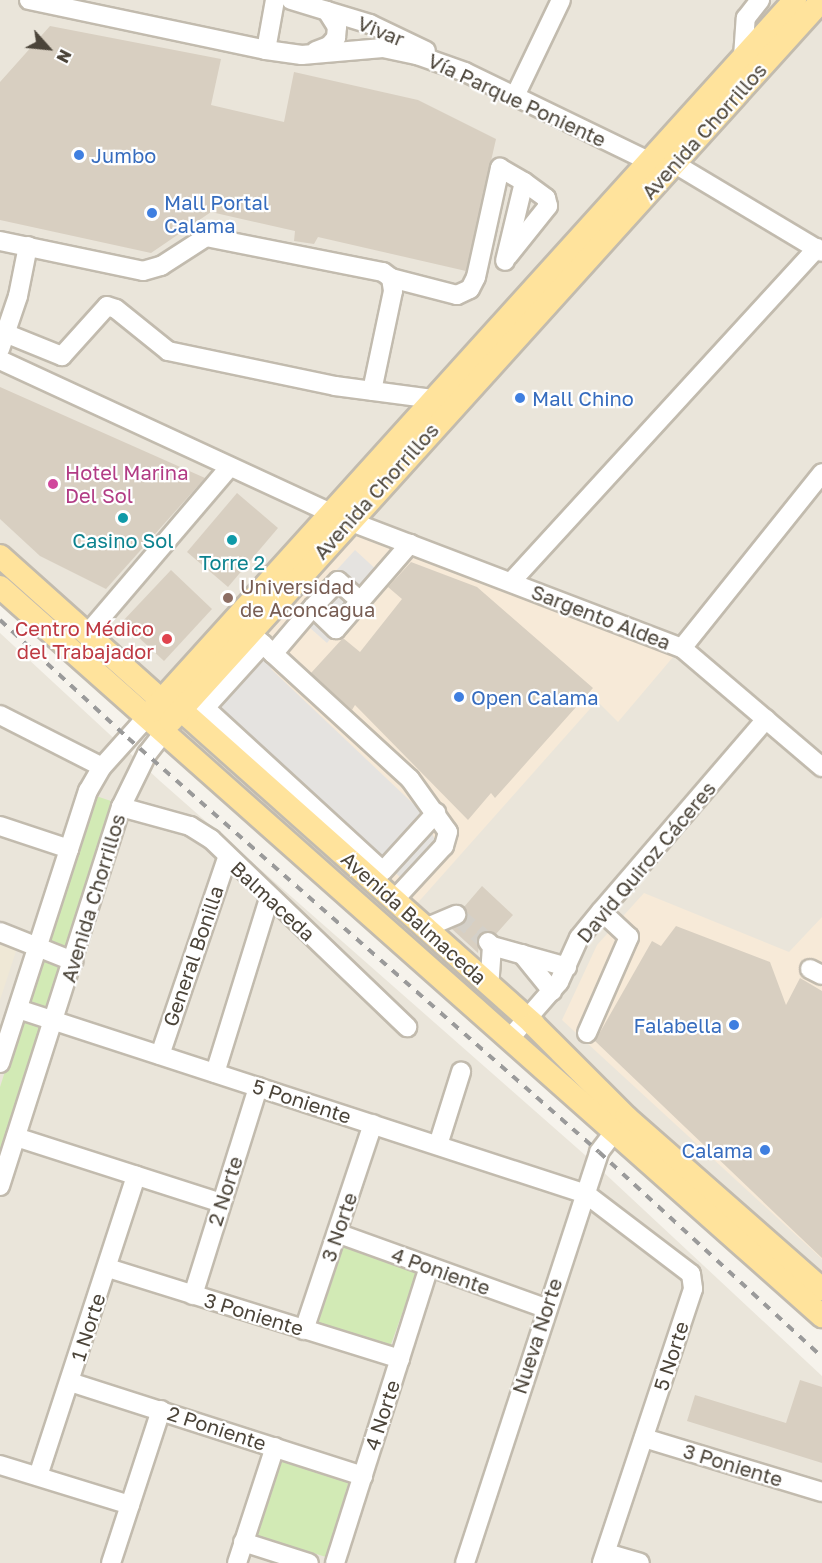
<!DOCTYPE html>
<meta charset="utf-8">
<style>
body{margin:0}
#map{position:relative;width:822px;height:1563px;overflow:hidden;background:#f6f3ec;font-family:"Golos Text",sans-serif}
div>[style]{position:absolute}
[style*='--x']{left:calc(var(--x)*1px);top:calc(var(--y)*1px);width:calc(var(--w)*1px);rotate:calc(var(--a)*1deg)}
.residential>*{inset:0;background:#eae5da}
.commercial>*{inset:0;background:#f7ead8}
.education>*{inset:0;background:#efe8d6}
.green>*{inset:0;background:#d2eab5}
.parking>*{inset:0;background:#e5e3e0}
.building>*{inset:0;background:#d8cfc1}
.minor-tunnel>*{height:18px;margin-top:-9px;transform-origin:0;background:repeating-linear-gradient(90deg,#d4d0c8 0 18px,transparent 0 27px)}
.roads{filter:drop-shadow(2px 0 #c2bbae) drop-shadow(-2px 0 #c2bbae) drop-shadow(0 2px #c2bbae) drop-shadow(0 -2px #c2bbae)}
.minor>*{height:18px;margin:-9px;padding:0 9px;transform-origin:9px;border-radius:9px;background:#fff}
.major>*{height:22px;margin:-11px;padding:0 11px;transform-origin:11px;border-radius:11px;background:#ffe39c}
.rail>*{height:4px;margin-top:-2px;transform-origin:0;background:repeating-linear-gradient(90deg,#9a9a9a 0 8px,transparent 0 16px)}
.dots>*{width:16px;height:16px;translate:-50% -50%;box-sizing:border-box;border:3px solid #fff;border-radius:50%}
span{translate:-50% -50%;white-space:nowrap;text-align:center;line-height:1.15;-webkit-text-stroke:4.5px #fff;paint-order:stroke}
.street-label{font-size:20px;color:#4b4439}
.shop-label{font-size:20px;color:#366cbe}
.left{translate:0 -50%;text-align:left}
.right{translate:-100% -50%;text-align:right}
.hotel-label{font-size:20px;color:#b23c85}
.culture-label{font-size:20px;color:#0d838f}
.education-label{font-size:20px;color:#785e54}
.health-label{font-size:20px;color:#be3a42}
.north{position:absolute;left:18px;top:18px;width:60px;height:60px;-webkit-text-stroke:4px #fff;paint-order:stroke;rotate:117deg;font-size:16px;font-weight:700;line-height:24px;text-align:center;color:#4b4439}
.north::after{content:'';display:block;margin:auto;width:21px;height:27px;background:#4b4439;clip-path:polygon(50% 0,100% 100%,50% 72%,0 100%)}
</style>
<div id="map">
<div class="residential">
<div style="clip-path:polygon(0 0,822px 0,822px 1322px,0 591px)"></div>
<div style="clip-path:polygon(0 633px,160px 781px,585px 1155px,822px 1376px,822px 1563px,0 1563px)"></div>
</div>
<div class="commercial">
<div style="clip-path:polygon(353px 530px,679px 650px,618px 722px,597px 701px,414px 907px,192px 710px)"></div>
<div style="clip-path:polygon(644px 893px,789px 952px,822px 917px,822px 1259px,562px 1020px,597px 945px)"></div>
</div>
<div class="education">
<div style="clip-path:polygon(0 940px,18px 945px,0 1000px)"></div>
</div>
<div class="green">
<div style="clip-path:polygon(93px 795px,117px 803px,0 1165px,0 1087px)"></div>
<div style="clip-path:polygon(343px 1247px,417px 1272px,389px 1350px,318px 1323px)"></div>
<div style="clip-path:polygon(280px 1460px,349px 1481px,326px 1557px,256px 1535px)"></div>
</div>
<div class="parking">
<div style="clip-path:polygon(355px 550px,380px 573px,327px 643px,309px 627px,271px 669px,423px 813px,435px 840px,400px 877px,211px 707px)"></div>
</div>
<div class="building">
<div style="clip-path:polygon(50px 26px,221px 59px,211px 105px,284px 122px,294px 72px,418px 100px,496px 139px,466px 271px,318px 237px,314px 244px,294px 241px,295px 231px,211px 212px,151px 253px,0 220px,0 82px)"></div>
<div style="clip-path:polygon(0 387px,205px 478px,106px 589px,40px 556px,0 519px)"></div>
<div style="clip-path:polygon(237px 493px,278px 528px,228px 587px,187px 552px)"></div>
<div style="clip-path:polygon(411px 562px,477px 587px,593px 688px,495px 798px,491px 793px,468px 820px,355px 705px,352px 710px,311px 673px,343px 638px,360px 652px,402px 599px,388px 587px)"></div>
<div style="clip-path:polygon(171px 570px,212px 609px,164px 661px,122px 622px)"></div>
<div style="clip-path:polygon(482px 886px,513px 915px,496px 934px,486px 931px,480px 935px,478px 953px,452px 929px,465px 921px,464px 907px)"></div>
<div style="clip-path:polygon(676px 926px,770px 962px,786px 1005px,800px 978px,822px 991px,822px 1258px,595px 1041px,652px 941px,661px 946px)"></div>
<div style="clip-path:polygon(800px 1380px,822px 1387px,822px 1463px,687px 1421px,695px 1395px,786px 1423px)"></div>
</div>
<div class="minor-tunnel">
<div style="--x:456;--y:915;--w:42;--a:40.2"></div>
</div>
<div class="roads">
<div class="minor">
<div style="--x:29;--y:0;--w:242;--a:11.9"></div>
<div style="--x:266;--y:50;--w:36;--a:8"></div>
<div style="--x:302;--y:55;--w:81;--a:-4.9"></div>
<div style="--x:383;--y:48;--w:35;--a:12"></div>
<div style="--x:417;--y:55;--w:51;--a:19.5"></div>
<div style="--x:465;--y:72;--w:203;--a:25.9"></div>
<div style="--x:291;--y:0;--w:83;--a:16.9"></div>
<div style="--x:370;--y:24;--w:62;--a:25.7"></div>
<div style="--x:266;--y:50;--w:51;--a:-79.8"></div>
<div style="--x:316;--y:51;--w:14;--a:-21"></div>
<div style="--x:329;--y:46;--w:11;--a:-49"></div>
<div style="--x:336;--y:38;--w:11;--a:-85"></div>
<div style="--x:337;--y:27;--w:19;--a:-122"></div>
<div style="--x:743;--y:57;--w:39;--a:-86"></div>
<div style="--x:746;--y:18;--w:23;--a:-52"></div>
<div style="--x:515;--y:96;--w:106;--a:-64.4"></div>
<div style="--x:675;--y:164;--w:171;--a:30.9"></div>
<div style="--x:0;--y:241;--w:146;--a:11.8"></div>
<div style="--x:143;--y:271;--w:19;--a:-16"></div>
<div style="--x:161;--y:266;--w:54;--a:-32.8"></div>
<div style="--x:206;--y:237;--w:180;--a:11.2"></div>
<div style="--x:383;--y:272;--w:10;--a:37"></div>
<div style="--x:391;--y:278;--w:13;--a:81"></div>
<div style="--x:393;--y:291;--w:102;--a:101.9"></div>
<div style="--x:508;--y:256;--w:64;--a:-51.3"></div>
<div style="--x:548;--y:206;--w:8;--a:-104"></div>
<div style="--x:546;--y:198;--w:27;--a:-144"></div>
<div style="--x:391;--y:278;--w:68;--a:14.4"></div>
<div style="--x:457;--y:295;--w:14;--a:-25"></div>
<div style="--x:470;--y:289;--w:13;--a:-63"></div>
<div style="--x:476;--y:277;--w:112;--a:-77.6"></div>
<div style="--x:500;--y:168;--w:28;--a:30"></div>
<div style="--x:524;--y:182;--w:81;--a:103.5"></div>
<div style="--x:0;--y:331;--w:67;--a:22"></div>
<div style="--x:62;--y:356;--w:67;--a:-48"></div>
<div style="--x:107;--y:306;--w:9;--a:18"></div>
<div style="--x:116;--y:309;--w:67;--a:38.9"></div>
<div style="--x:168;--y:351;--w:171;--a:11.8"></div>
<div style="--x:335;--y:386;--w:100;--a:7.5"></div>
<div style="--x:0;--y:349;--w:56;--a:-71.2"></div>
<div style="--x:18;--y:296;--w:51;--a:-78.7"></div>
<div style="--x:0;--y:360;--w:384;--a:24.8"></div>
<div style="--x:349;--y:521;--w:356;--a:20.9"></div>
<div style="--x:682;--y:648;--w:184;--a:40.4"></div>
<div style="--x:511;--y:582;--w:453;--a:-47.5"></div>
<div style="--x:313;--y:607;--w:36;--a:-46"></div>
<div style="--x:338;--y:581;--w:30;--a:42"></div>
<div style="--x:87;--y:634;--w:218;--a:-49.5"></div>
<div style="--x:255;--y:637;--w:210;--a:42.5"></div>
<div style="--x:410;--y:779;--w:65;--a:54.4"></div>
<div style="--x:448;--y:832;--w:15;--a:106"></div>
<div style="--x:444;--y:846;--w:74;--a:132.8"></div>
<div style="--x:263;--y:644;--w:86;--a:132.2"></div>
<div style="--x:205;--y:708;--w:241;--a:42.5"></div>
<div style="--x:383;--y:871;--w:79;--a:-47.6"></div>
<div style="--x:682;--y:648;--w:224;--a:-51.3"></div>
<div style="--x:273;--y:654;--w:62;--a:-49.6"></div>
<div style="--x:313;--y:607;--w:32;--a:44"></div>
<div style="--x:336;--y:629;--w:113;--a:-49"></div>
<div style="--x:0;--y:715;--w:114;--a:27"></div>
<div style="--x:121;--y:807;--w:72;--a:15.4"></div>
<div style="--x:190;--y:826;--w:25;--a:32"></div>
<div style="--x:211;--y:839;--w:272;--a:43.8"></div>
<div style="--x:0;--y:826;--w:73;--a:18.4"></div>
<div style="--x:425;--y:928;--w:34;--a:-23"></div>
<div style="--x:0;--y:932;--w:79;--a:21.7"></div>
<div style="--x:488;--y:942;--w:6;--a:45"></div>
<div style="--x:492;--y:946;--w:39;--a:94"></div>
<div style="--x:492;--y:946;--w:78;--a:15.6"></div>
<div style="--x:522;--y:954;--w:48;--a:51"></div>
<div style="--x:810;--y:969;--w:13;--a:27"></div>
<div style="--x:18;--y:1009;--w:597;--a:18.04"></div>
<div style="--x:586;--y:1194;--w:132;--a:37.3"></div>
<div style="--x:691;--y:1274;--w:15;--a:82"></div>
<div style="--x:693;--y:1289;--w:289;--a:108.4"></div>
<div style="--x:587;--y:1033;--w:105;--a:-66.4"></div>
<div style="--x:629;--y:937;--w:38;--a:-137"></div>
<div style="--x:511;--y:1037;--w:73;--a:-48.9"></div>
<div style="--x:559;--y:982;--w:48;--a:-65.6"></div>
<div style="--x:579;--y:938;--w:35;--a:-51"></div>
<div style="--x:601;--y:911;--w:253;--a:-49.3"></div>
<div style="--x:160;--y:1055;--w:208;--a:-71.2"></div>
<div style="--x:0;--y:1063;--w:286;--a:-72.1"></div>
<div style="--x:88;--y:791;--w:28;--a:-60"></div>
<div style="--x:102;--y:767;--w:66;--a:-48.1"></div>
<div style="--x:215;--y:1073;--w:182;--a:-72.8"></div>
<div style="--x:16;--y:1137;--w:215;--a:17.8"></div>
<div style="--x:438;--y:1145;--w:77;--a:-72.5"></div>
<div style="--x:0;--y:1186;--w:398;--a:-72.3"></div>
<div style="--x:121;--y:807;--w:59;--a:-63.9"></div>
<div style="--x:147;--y:754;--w:28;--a:-52"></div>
<div style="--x:337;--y:1233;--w:221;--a:19.8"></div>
<div style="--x:108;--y:1268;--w:306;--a:17.3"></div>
<div style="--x:193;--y:1295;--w:218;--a:-72.6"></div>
<div style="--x:304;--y:1330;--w:217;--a:-71.5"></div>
<div style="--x:70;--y:1382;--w:308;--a:17.8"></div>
<div style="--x:644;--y:1438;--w:186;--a:16.9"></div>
<div style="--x:0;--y:1465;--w:136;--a:17.1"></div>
<div style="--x:38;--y:1476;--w:316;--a:-71.9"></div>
<div style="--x:243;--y:1542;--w:69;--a:17.7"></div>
<div style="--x:606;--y:1553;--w:35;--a:16"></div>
<div style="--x:111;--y:1563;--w:161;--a:-71.9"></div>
<div style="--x:237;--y:1563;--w:122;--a:-71.9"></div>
<div style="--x:335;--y:1563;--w:311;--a:-72.4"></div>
<div style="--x:465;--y:1563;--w:432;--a:-71.9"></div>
<div style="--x:599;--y:1152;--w:36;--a:-53"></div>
</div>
<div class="major">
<div style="--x:0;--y:556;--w:216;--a:41.8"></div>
<div style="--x:161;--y:700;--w:21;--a:25"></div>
<div style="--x:180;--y:709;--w:473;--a:41.7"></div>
<div style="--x:533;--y:1024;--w:132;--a:45"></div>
<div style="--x:626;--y:1117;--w:261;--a:41.3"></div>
<div style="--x:0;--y:587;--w:1099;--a:41.57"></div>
<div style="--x:152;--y:711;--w:959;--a:-47.88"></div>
<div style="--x:171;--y:721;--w:971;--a:-47.92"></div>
</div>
</div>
<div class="rail">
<div style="--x:0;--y:620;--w:174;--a:42.7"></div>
<div style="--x:128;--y:738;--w:627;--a:41.31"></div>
<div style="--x:599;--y:1152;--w:303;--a:42.6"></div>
</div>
<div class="dots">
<div style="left:79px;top:155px;background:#3f7fe0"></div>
<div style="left:152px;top:213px;background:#3f7fe0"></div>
<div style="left:520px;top:398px;background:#3f7fe0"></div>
<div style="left:53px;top:484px;background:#d1479c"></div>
<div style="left:123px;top:518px;background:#0f9aa8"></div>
<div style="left:232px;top:540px;background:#0f9aa8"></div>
<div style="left:228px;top:598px;background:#8d6e63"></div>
<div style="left:167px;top:639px;background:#e0444e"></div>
<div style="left:459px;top:697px;background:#3f7fe0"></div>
<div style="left:734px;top:1025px;background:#3f7fe0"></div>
<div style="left:765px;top:1150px;background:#3f7fe0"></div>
</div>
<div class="street-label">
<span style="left:381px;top:31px;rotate:22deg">Vivar</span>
<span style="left:517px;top:100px;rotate:25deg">Vía Parque Poniente</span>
<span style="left:704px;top:131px;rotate:-48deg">Avenida Chorrillos</span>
<span style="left:376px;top:491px;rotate:-48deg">Avenida Chorrillos</span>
<span style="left:601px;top:617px;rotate:21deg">Sargento Aldea</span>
<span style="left:646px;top:862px;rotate:-50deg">David Quiroz Cáceres</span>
<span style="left:93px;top:898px;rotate:-73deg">Avenida Chorrillos</span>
<span style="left:273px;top:901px;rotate:43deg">Balmaceda</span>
<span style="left:414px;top:918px;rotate:42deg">Avenida Balmaceda</span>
<span style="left:193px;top:956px;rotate:-71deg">General Bonilla</span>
<span style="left:302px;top:1101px;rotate:18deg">5 Poniente</span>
<span style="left:225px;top:1191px;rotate:-72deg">2 Norte</span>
<span style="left:339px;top:1227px;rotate:-71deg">3 Norte</span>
<span style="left:441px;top:1271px;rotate:20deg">4 Poniente</span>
<span style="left:254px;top:1314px;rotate:17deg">3 Poniente</span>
<span style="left:88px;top:1327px;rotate:-72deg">1 Norte</span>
<span style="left:537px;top:1336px;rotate:-72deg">Nueva Norte</span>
<span style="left:671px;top:1356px;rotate:-72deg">5 Norte</span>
<span style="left:382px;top:1415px;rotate:-72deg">4 Norte</span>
<span style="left:217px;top:1428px;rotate:18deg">2 Poniente</span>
<span style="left:733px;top:1465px;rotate:17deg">3 Poniente</span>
</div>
<div class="shop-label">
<span class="left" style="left:91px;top:155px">Jumbo</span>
<span class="left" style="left:164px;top:214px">Mall Portal<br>Calama</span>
<span class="left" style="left:532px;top:398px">Mall Chino</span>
<span class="left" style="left:471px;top:697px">Open Calama</span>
<span class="right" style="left:722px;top:1025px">Falabella</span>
<span class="right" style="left:753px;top:1150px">Calama</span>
</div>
<div class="hotel-label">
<span class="left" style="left:65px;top:484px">Hotel Marina<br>Del Sol</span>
</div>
<div class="culture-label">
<span style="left:123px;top:540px">Casino Sol</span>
<span style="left:232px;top:562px">Torre 2</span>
</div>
<div class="education-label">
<span class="left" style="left:240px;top:598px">Universidad<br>de Aconcagua</span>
</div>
<div class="health-label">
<span class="right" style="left:154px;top:640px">Centro Médico<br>del Trabajador</span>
</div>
<div class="north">N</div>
</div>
